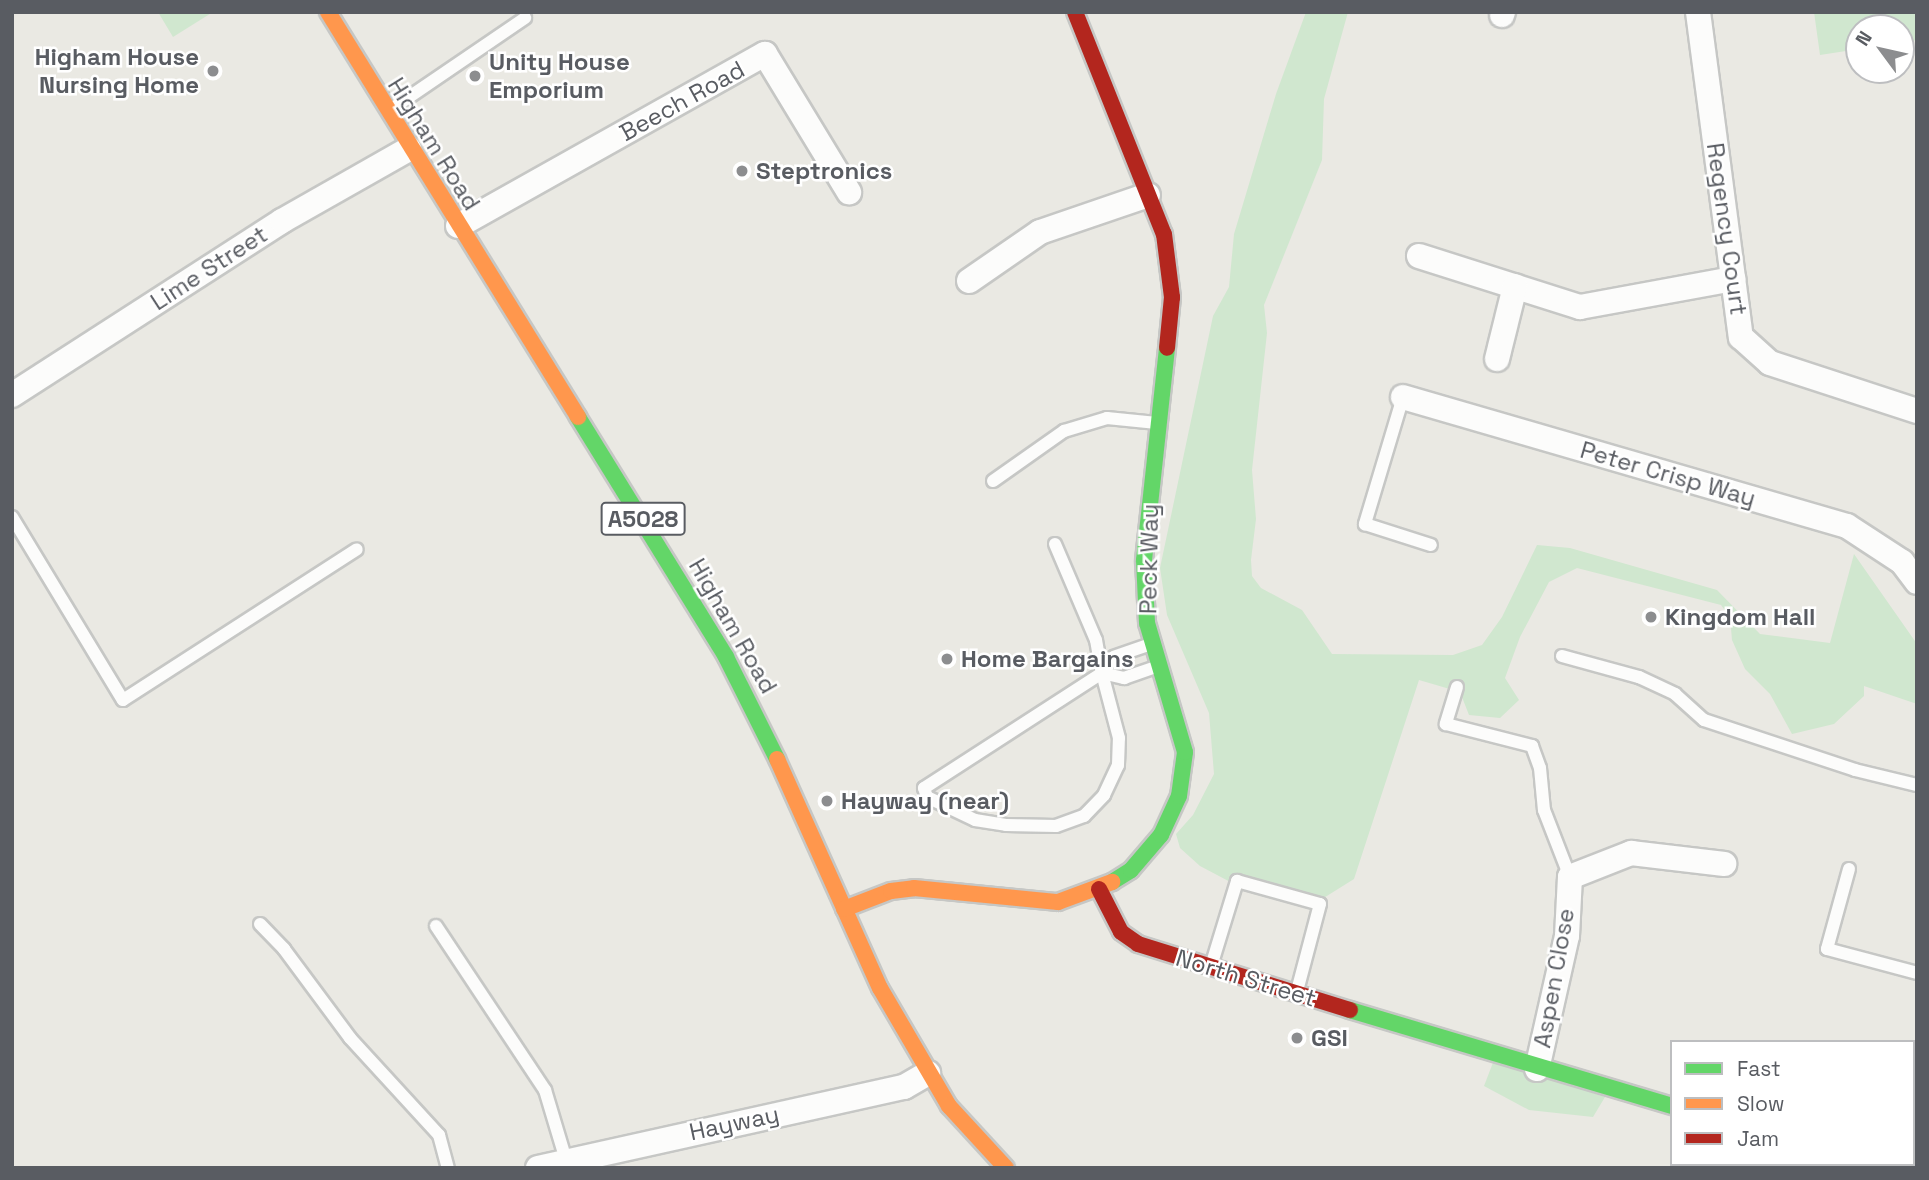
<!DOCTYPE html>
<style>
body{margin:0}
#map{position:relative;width:1929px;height:1180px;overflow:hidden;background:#eae9e3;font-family:"Space Grotesk",sans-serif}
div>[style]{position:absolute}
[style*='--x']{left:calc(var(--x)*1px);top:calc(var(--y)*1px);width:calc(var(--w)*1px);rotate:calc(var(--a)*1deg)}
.green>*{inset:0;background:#d0e7cf}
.roads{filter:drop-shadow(2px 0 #c6c7c5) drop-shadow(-2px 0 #c6c7c5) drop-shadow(0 2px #c6c7c5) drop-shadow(0 -2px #c6c7c5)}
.lane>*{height:12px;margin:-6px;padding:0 6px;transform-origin:6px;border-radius:6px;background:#fcfcfb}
.street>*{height:24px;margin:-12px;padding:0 12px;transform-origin:12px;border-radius:12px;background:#fcfcfb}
.fast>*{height:16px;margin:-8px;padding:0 8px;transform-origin:8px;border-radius:8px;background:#63d668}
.slow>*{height:16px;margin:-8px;padding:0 8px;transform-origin:8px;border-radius:8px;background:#ff974d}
.jam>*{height:16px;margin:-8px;padding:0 8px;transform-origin:8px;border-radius:8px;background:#b3261e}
.dots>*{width:19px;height:19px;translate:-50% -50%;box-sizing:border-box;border:4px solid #fff;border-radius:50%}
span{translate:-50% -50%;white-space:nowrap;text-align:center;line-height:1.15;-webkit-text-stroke:5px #fff;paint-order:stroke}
.shield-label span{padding:2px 5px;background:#fff;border:2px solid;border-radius:5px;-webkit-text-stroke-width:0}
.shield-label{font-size:23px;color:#595c62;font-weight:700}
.poi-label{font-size:24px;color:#595c62;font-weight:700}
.right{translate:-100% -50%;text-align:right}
.left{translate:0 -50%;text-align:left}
.street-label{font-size:24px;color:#595c62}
.frame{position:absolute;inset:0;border:14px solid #595c62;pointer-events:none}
.legend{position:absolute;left:1670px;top:1040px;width:245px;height:126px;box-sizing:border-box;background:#fff;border:2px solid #bdbec0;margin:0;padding:9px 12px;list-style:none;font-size:21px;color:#595c62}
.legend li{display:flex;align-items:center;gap:14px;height:35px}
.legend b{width:35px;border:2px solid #bdbec0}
.north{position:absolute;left:1845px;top:14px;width:70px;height:70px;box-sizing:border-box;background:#fff;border:2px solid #bdbec0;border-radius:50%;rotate:303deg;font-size:19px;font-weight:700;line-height:28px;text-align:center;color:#595c62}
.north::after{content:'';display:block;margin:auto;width:24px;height:32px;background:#8c8d8f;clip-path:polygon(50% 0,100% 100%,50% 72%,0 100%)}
</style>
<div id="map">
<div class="green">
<div style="clip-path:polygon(158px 12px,213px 12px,173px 37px)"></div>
<div style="clip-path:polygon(1306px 12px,1348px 12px,1324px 99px,1322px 160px,1264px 305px,1267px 333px,1252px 470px,1256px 519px,1251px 560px,1252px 576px,1261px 588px,1302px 610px,1332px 654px,1453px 655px,1482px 645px,1502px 617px,1537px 545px,1570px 548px,1717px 590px,1760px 634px,1830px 643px,1854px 554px,1917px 644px,1917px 704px,1864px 686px,1864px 696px,1834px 724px,1792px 734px,1770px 694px,1745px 669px,1732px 640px,1730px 617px,1721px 605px,1577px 568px,1549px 582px,1520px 637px,1505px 678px,1519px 700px,1500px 718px,1469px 715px,1460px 692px,1419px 680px,1354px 879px,1322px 899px,1295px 901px,1253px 894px,1200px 866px,1180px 848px,1176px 834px,1193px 815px,1214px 774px,1209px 713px,1167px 615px,1160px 568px,1213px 316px,1229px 287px,1234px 234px,1276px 94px)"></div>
<div style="clip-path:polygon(1814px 12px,1917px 12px,1917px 40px,1901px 43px,1901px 28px,1859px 28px,1859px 49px,1820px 55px)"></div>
<div style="clip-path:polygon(1494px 1060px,1605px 1097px,1593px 1117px,1529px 1110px,1484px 1086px)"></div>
</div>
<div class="roads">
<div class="lane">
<div style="--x:393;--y:108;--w:160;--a:-34.3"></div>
<div style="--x:1403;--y:397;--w:133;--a:106.7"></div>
<div style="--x:1365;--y:524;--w:69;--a:17.7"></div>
<div style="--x:993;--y:481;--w:87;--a:-35.2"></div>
<div style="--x:1064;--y:431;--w:45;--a:-16.8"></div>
<div style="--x:1107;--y:418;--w:50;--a:5.7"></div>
<div style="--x:12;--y:517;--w:214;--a:58.8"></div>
<div style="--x:123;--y:700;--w:278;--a:-32.8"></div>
<div style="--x:1055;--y:544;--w:104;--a:66.9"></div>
<div style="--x:1096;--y:640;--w:34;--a:80"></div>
<div style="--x:1151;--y:644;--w:39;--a:161"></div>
<div style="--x:1114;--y:657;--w:20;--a:127"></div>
<div style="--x:1102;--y:673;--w:212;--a:147.1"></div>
<div style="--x:924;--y:788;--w:9;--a:72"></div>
<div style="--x:927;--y:797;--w:53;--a:25.6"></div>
<div style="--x:975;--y:820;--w:31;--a:9"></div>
<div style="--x:1006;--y:825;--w:50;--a:1.1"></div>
<div style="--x:1056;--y:826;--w:30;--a:-20"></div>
<div style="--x:1084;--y:816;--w:29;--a:-46"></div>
<div style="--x:1104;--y:795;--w:33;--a:-65"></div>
<div style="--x:1118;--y:765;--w:27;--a:-88"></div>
<div style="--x:1119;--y:738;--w:67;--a:-104.7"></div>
<div style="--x:1102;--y:673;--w:23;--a:13"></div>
<div style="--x:1124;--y:678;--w:34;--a:-19"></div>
<div style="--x:1562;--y:656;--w:80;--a:15.3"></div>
<div style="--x:1639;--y:677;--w:40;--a:25"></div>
<div style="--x:1675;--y:694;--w:39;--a:42"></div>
<div style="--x:1704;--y:720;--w:159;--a:18.3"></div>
<div style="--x:1855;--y:770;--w:64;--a:13.6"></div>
<div style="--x:1457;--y:687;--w:39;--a:107"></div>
<div style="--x:1446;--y:724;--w:89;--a:14.3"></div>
<div style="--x:1532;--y:746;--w:23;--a:70"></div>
<div style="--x:1540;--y:768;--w:42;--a:84.6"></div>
<div style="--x:1544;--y:810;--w:72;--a:68.8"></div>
<div style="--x:1849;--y:869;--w:83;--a:105.4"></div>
<div style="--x:1827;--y:949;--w:93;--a:14.9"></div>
<div style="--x:260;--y:924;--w:35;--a:46"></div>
<div style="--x:284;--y:949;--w:111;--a:53.4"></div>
<div style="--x:350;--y:1038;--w:132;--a:47.5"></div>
<div style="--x:439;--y:1135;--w:34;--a:75"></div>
<div style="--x:436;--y:926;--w:197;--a:56.4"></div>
<div style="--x:545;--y:1090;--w:73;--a:73.3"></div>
<div style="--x:1212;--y:963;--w:86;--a:-73"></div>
<div style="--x:1237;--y:881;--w:86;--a:15.5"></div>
<div style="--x:1320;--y:904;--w:90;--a:104.8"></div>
</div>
<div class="street">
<div style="--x:1698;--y:12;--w:328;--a:82.5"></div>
<div style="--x:1741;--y:337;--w:39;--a:42"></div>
<div style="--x:1770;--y:363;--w:155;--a:18.1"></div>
<div style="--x:1502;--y:15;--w:3;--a:-72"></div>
<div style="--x:458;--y:226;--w:352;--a:-29.3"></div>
<div style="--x:765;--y:54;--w:162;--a:58.7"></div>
<div style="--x:1419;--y:256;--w:169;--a:17.6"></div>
<div style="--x:1580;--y:307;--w:156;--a:-10.4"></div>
<div style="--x:969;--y:281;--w:86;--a:-34.6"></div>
<div style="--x:1040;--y:232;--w:114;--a:-18.9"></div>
<div style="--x:1497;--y:359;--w:75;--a:-76.1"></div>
<div style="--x:12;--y:395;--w:321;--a:-32.8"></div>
<div style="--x:282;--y:221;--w:146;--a:-29.6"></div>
<div style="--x:1403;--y:397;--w:462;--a:16.2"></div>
<div style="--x:1847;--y:526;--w:66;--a:33.2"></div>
<div style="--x:1902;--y:562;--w:25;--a:53"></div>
<div style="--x:1537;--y:1069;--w:136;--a:-77.3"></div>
<div style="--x:1567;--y:936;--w:59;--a:-87.1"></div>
<div style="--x:1570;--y:877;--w:66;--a:-21.5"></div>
<div style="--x:1631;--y:853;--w:94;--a:6.7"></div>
<div style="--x:1885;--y:1164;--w:14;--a:17"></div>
<div style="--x:538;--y:1168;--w:375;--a:-12.5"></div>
<div style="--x:904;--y:1087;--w:28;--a:-30"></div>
</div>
<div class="fast">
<div style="--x:578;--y:417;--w:282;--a:58.3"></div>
<div style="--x:726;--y:657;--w:114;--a:63.4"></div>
<div style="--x:1112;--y:882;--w:22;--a:-32"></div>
<div style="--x:1131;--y:870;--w:46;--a:-49.4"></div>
<div style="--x:1161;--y:835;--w:43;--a:-65.2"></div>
<div style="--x:1179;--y:796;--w:44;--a:-82.2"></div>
<div style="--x:1185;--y:752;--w:134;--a:-106.4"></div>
<div style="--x:1147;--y:623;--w:63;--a:-92.7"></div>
<div style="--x:1144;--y:560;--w:213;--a:-83.8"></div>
<div style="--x:1350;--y:1010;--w:336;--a:16.6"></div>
</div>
<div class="slow">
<div style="--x:328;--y:12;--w:476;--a:58.3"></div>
<div style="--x:777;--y:759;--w:251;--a:65.8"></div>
<div style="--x:880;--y:988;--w:137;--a:59.7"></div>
<div style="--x:949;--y:1106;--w:84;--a:47.4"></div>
<div style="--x:844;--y:909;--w:50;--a:-21"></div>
<div style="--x:891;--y:891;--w:23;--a:-7"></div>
<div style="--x:914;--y:888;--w:145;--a:5.6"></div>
<div style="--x:1058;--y:902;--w:58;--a:-20.3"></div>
</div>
<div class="jam">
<div style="--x:1075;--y:12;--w:239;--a:68.2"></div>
<div style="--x:1164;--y:234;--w:64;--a:82.8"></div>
<div style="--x:1172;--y:297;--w:51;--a:95.6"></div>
<div style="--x:1099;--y:889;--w:48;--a:62.9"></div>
<div style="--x:1121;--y:932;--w:21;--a:35"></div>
<div style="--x:1138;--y:944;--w:222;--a:17.3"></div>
</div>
</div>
<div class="dots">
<div style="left:213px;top:71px;background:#8c8d8f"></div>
<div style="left:475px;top:76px;background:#8c8d8f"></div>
<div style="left:742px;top:171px;background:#8c8d8f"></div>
<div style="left:1651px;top:617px;background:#8c8d8f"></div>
<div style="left:947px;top:659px;background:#8c8d8f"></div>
<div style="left:827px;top:801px;background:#8c8d8f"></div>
<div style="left:1297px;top:1038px;background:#8c8d8f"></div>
</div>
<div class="shield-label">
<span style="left:643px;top:519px">A5028</span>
</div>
<div class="poi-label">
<span class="right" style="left:199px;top:71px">Higham House<br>Nursing Home</span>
<span class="left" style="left:489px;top:76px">Unity House<br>Emporium</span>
<span class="left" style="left:756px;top:171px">Steptronics</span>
<span class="left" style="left:1665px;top:617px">Kingdom Hall</span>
<span class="left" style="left:961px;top:659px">Home Bargains</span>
<span class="left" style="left:841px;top:801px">Hayway (near)</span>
<span class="left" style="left:1311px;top:1038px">GSI</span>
</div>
<div class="street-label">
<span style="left:682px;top:101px;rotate:-29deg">Beech Road</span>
<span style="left:434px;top:144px;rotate:58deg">Higham Road</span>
<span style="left:1727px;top:229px;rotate:82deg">Regency Court</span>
<span style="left:209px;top:268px;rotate:-33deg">Lime Street</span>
<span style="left:1668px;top:474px;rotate:16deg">Peter Crisp Way</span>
<span style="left:1149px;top:559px;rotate:-89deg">Peck Way</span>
<span style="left:733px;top:626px;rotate:60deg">Higham Road</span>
<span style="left:1246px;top:978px;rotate:17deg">North Street</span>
<span style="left:1554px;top:978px;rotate:-80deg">Aspen Close</span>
<span style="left:734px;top:1123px;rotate:-12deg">Hayway</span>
</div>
<div class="frame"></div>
<ul class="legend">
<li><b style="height:9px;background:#63d668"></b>Fast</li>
<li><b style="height:9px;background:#ff974d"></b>Slow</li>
<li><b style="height:9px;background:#b3261e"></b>Jam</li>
</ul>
<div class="north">N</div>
</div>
